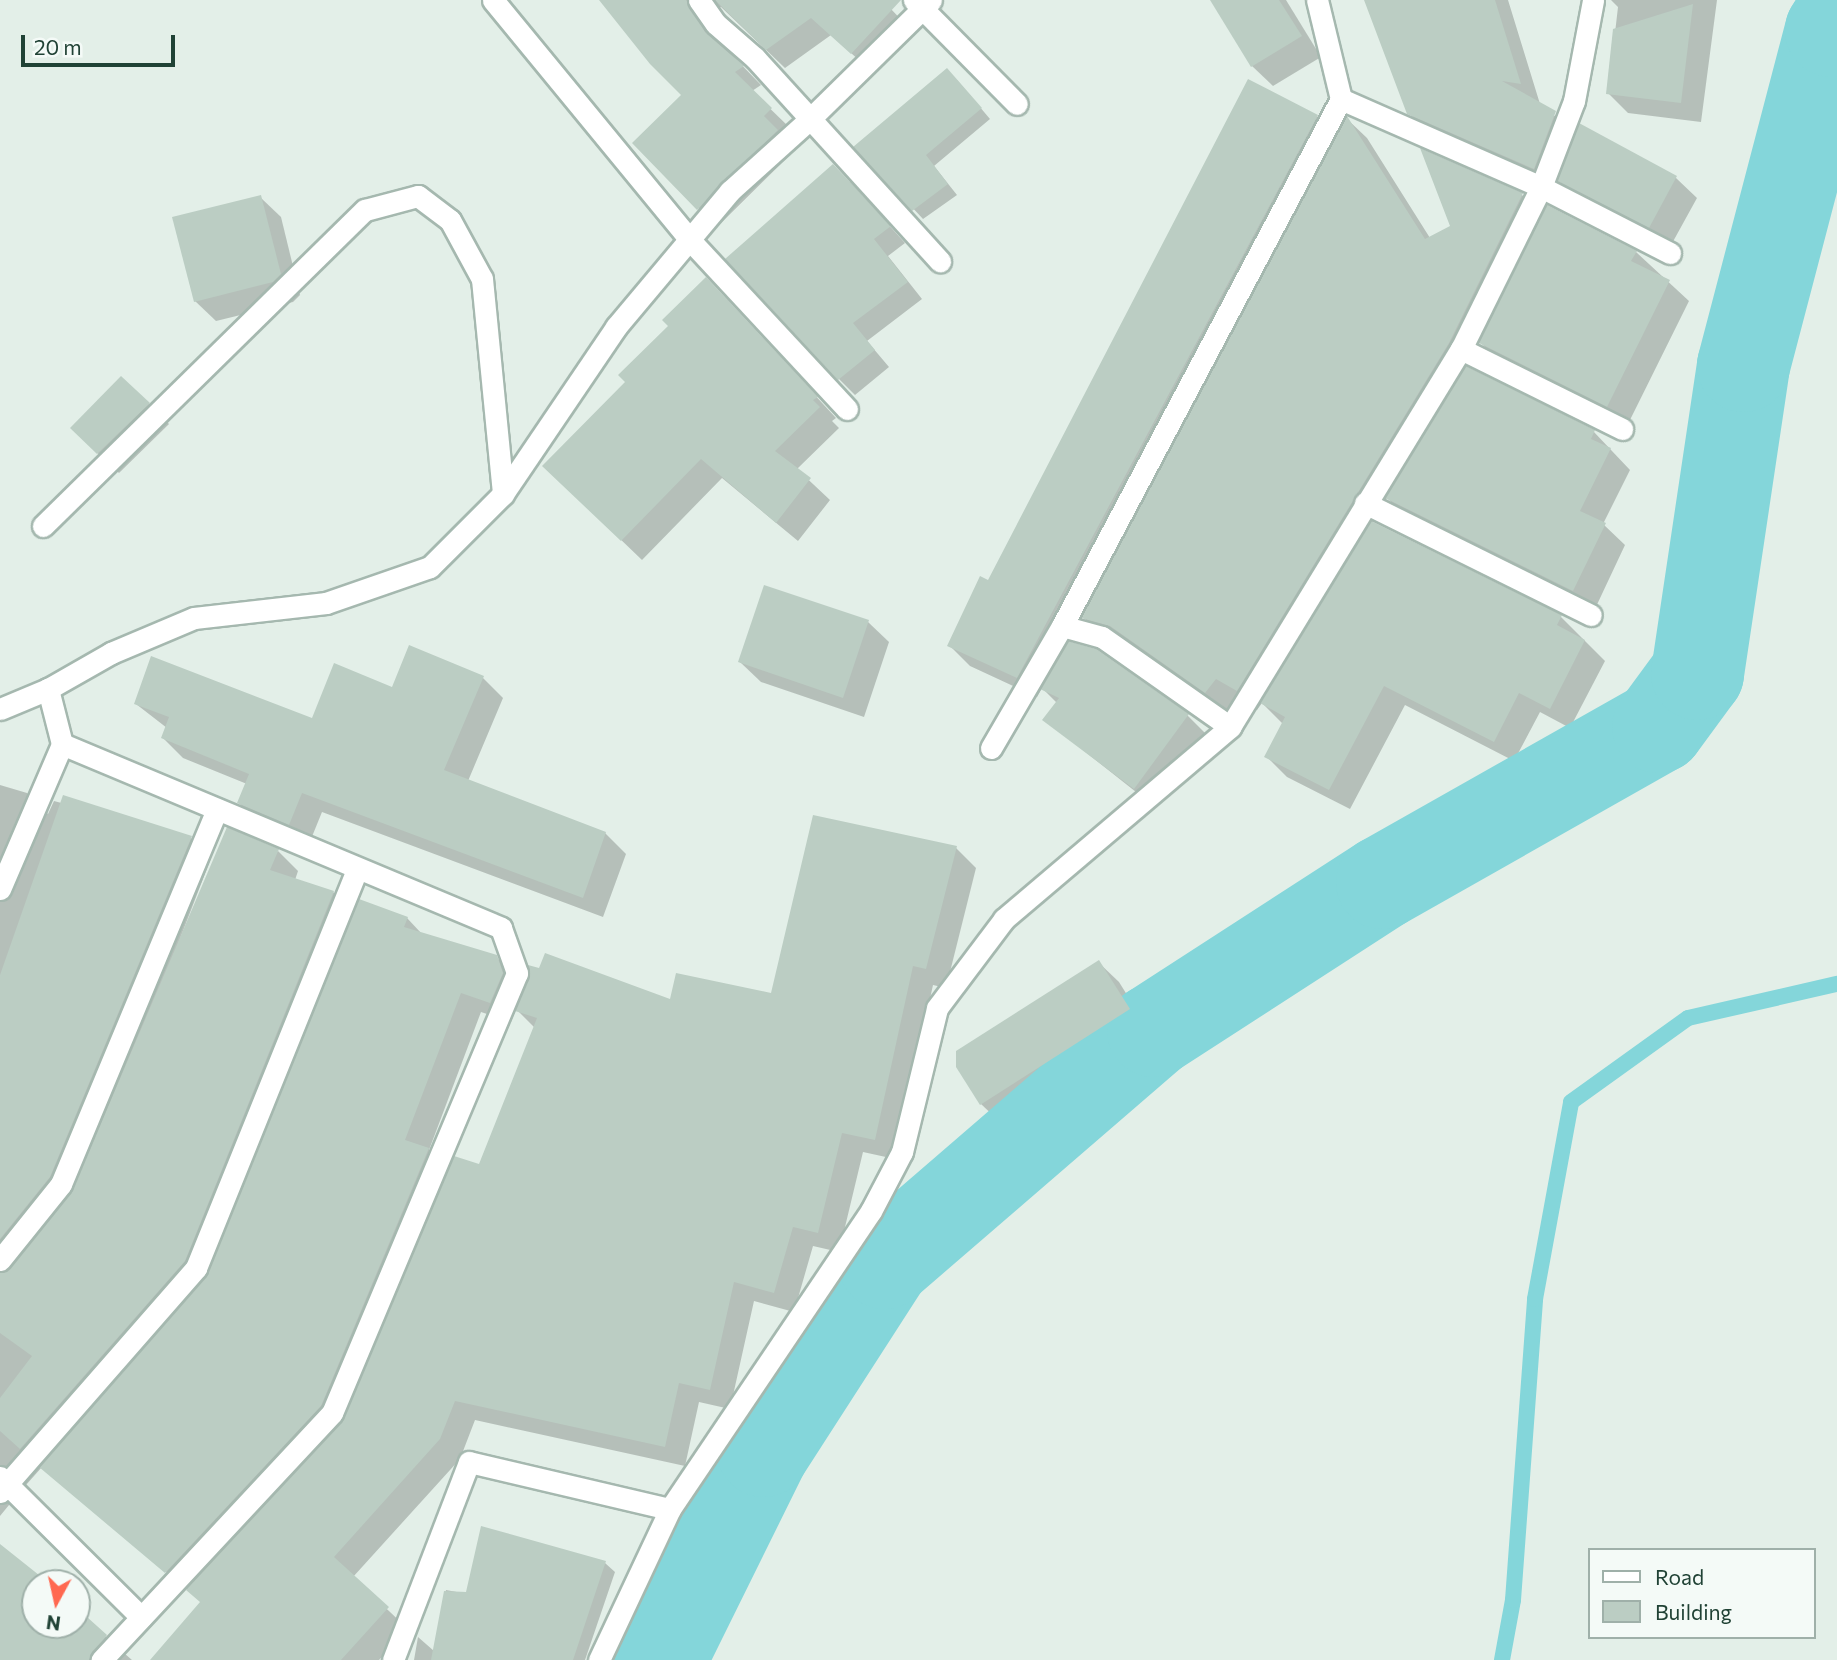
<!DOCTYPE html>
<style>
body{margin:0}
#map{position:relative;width:1837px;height:1660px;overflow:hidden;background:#e3efe8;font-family:Commissioner,sans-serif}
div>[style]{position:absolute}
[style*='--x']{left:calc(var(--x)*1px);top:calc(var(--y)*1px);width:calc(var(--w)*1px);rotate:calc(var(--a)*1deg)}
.shadow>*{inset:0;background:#0003}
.stream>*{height:16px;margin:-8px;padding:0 8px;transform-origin:8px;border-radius:8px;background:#84d6da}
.river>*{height:93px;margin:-46.5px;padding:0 46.5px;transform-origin:46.5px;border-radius:46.5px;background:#84d6da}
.building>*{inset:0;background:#bbcdc3}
.roads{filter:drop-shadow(2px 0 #a5b8af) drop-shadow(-2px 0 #a5b8af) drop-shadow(0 2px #a5b8af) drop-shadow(0 -2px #a5b8af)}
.minor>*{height:21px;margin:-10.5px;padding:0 10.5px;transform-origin:10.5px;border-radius:10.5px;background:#fff}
span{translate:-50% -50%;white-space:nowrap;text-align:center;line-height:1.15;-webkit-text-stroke:5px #f4faf7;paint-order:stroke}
.legend{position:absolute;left:1588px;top:1548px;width:228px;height:91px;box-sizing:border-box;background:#f4faf7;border:2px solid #9fb0a9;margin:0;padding:9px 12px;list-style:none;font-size:21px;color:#204235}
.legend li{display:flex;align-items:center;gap:14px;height:35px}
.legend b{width:35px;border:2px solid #9fb0a9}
.north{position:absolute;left:21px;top:1569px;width:70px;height:70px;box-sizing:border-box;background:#f4faf7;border:2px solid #9fb0a9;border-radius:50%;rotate:188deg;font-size:19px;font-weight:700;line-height:28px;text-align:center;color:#204235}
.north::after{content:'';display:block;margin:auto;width:24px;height:32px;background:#ff6850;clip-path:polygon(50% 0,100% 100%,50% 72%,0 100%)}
.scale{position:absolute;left:21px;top:35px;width:154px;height:32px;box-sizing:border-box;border:4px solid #204235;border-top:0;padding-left:9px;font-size:21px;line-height:24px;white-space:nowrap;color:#204235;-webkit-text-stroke:5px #f4faf7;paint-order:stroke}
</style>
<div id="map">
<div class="shadow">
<div style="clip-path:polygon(601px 0,899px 0,890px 8px,910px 29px,871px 71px,831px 35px,785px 68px,721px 7px,709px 8px,706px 28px,761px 85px,752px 91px,789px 127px,781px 135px,796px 149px,717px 227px,634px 143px,684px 95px)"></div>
<div style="clip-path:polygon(1212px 0,1286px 0,1321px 57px,1273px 86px,1252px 66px)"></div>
<div style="clip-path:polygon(1368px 0,1508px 0,1540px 104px,1577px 134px,1580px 126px,1676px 178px,1697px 198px,1670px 247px,1580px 201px,1558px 179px,1554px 188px,1429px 134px,1409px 113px)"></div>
<div style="clip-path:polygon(1611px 0,1717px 0,1701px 122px,1628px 113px,1608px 93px,1618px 7px)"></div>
<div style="clip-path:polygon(957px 80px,990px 119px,934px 166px,957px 195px,923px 219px,856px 147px)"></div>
<div style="clip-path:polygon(1317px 116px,1338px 137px,1347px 119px,1367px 138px,1430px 238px,1452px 227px,1423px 151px,1522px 195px,1543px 216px,1636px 252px,1689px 301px,1627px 426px,1501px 363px,1480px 342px,1466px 368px,1594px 432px,1630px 470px,1603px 524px,1625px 545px,1594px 611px,1408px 518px,1387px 498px,1372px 523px,1561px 617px,1605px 661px,1570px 728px,1540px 712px,1514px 761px,1405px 705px,1350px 809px,1287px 777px,1266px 756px,1283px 724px,1262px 703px,1257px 710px,1237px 698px,1226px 712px,1104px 638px,1081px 615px,1066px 643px,1096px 651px,1188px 716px,1208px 736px,1155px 807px,1045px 720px,1057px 703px,1042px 688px,1037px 697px,970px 666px,949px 645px)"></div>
<div style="clip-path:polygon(850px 182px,905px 243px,888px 256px,922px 299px,867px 341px,889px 367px,855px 395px,839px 379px)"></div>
<div style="clip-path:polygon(260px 197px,281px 217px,300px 295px,293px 302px,216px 321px,195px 301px)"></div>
<div style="clip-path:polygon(727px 300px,836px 418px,832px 421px,839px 428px,797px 469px,830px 500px,798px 541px,722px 478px,642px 560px,565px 486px)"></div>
<div style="clip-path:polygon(149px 404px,169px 424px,119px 473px,93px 449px)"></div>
<div style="clip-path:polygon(868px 622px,889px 642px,864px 717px,761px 682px,740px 662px)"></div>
<div style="clip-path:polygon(483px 678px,503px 698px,468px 781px,605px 833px,626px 854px,603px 917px,322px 812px,309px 844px,259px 823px,239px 803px,247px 784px,183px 758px,163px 738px,167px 728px,136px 704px,313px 720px,393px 689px)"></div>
<div style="clip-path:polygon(evenodd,0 785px,27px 793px,48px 814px,54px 801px,191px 838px,211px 858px,168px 970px,278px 851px,298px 871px,295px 880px,333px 892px,355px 914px,407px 918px,422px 934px,496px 957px,517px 978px,523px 996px,672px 1002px,773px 995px,956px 848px,976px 868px,946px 988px,933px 985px,895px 1159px,863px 1152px,839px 1252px,813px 1246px,794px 1312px,754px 1301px,730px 1409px,699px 1402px,685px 1466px,475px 1420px,460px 1459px,353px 1577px,408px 1629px,379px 1660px,152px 1660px,202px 1603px,188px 1590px,42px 1467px,26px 1485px,10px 1488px,9px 1505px,0 1516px,0 785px,516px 1009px,535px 1028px,481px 1166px,450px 1171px,429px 1150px,481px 1012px,511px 1022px,516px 1009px)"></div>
<div style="clip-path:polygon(1098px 962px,1119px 982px,1149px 1030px,1002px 1124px,981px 1104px)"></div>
<div style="clip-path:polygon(0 1546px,43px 1583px,35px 1583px,35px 1625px,77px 1625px,77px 1612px,132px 1660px,0 1660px)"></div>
<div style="clip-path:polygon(605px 1563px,615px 1572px,585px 1660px,414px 1660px,418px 1637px,434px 1651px,446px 1590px,467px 1594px)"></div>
</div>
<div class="stream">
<div style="--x:1502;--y:1660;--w:61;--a:-79.6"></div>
<div style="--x:1513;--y:1600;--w:302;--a:-85.8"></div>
<div style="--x:1535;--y:1299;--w:200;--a:-79.6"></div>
<div style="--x:1571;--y:1102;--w:144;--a:-35.7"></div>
<div style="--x:1688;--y:1018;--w:153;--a:-12.9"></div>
</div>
<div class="river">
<div style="--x:659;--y:1660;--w:234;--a:-63.7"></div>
<div style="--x:763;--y:1450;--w:224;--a:-57.2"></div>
<div style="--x:884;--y:1262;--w:355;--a:-40.8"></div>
<div style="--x:1153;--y:1030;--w:273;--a:-32.9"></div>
<div style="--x:1382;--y:882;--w:317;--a:-29.5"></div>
<div style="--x:1658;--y:726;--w:66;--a:-53.7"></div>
<div style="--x:1697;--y:673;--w:311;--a:-81.5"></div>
<div style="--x:1743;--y:365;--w:346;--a:-75.3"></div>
<div style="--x:1831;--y:30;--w:12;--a:-59"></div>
</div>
<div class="building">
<div style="clip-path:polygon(599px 0,686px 0,705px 32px,744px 66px,735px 72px,772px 108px,764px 116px,778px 130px,697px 210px,632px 143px,681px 95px,650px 64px)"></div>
<div style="clip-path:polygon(715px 0,901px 0,851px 54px,811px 18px,766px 50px)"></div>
<div style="clip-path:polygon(1210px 0,1279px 0,1302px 36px,1251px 67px)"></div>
<div style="clip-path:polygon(1364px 0,1495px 0,1521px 84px,1502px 81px,1556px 111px,1534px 169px,1407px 114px)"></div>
<div style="clip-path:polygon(1693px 4px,1681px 103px,1606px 94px,1613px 29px)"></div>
<div style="clip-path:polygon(947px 68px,982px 108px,926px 155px,948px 184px,912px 211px,853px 147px)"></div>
<div style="clip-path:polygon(1248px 79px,1318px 115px,1017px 678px,947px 646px,980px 576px,988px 580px)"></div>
<div style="clip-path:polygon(1347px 116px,1425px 239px,1450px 226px,1420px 148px,1523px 193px,1449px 343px,1237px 691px,1216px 679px,1205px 693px,1110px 626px,1081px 618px)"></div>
<div style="clip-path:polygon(1579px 123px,1677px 176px,1649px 228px,1557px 181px)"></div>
<div style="clip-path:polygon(833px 164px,891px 226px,874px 239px,908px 282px,853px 323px,875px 350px,838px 380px,725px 259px)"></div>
<div style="clip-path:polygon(261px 195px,281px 274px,273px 282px,194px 302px,172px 217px)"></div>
<div style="clip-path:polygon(1547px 205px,1637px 251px,1631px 261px,1670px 280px,1607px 407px,1479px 343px)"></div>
<div style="clip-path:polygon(706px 277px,818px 397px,813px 400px,820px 407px,775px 451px,811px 478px,776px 523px,701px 459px,621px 541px,542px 466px,625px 382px,618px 375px,668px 326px,662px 320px)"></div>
<div style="clip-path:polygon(1466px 366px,1595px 430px,1591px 439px,1611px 448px,1580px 511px,1606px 523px,1573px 591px,1385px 498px)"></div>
<div style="clip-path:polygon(121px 376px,150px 403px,97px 454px,70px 428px)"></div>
<div style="clip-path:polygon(1371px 521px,1562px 615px,1557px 625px,1585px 640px,1550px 709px,1519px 693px,1494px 742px,1384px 686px,1329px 790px,1264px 757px,1285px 717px,1260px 703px)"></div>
<div style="clip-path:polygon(764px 585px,869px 620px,843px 698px,738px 662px)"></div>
<div style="clip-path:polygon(1068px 641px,1096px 649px,1189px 714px,1134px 789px,1042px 720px,1059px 698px,1040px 689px)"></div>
<div style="clip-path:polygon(409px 645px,484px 676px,444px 770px,606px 832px,583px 898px,302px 793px,289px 825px,237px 803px,249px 774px,161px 738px,169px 717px,134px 704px,151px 656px,312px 718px,334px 663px,392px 687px)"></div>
<div style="clip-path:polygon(63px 795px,192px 836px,50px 1177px,0 1239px,0 975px)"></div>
<div style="clip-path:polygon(813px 815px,957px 846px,926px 969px,913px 966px,875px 1140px,842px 1133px,818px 1233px,793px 1227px,774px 1293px,734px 1282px,710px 1390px,679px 1383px,665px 1447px,455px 1401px,440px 1439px,334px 1557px,389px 1607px,341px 1660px,150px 1660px,200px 1602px,186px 1590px,344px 1418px,454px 1156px,479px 1164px,537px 1018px,515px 1011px,529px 978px,528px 965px,539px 968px,545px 953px,670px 999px,676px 973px,771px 993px)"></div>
<div style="clip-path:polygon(227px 827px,279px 849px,270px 870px,334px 891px,185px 1261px,20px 1449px,0 1431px,0 1398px,32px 1356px,0 1333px,0 1273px,10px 1268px,73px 1189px)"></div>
<div style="clip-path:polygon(359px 899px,408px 917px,404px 927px,497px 955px,503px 973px,490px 1003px,461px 993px,405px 1140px,429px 1148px,321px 1406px,165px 1573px,39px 1467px,208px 1273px)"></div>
<div style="clip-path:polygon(1099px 960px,1130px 1009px,980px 1105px,956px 1067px,956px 1051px)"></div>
<div style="clip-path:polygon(481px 1526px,606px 1561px,573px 1660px,431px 1660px,444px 1591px,466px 1592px)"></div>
<div style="clip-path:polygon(0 1544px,49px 1583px,35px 1583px,35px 1625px,77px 1625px,77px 1608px,107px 1635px,89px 1660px,0 1660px)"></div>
</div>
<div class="roads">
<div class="minor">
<div style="--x:493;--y:0;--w:309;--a:50.6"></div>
<div style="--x:689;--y:239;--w:232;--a:47.1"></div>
<div style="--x:699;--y:0;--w:29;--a:55"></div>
<div style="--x:716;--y:24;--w:52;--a:41.1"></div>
<div style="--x:755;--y:58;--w:275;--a:47.7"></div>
<div style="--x:914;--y:0;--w:146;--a:45.3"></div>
<div style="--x:1341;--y:99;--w:219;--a:23.7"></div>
<div style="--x:1541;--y:187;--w:145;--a:27.1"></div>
<div style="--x:1461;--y:349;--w:180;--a:26.4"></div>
<div style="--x:1365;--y:503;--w:252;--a:26.4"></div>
<div style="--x:43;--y:526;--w:451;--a:-44.5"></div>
<div style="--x:365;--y:210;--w:55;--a:-14.8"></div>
<div style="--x:418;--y:196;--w:40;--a:37"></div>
<div style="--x:450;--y:220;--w:67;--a:61.5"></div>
<div style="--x:482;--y:279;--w:216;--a:84.4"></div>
<div style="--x:1062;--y:626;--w:41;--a:15.4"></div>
<div style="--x:1102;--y:637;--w:156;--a:35.1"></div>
<div style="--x:0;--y:709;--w:52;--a:-22.6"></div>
<div style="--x:62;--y:744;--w:476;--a:22.7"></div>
<div style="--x:501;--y:928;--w:48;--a:70.4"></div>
<div style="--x:517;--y:973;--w:477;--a:112.8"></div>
<div style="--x:332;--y:1413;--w:338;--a:133"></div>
<div style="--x:991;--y:748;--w:141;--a:-59.8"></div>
<div style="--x:1062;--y:626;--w:596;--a:-62.1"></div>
<div style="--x:1341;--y:99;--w:102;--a:-103.6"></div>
<div style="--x:0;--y:889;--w:158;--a:-66.8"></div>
<div style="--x:62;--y:744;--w:57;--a:-104.3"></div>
<div style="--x:48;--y:689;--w:73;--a:-29.7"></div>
<div style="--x:111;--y:653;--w:90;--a:-22.9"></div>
<div style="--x:194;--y:618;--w:133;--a:-6.5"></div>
<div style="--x:326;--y:603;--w:110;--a:-19.1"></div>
<div style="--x:430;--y:567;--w:103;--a:-45"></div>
<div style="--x:503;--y:494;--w:202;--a:-55.9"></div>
<div style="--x:616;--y:327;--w:177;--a:-50"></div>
<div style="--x:730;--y:191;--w:109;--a:-42"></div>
<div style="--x:811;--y:118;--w:168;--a:-44.5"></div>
<div style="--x:0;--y:1260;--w:97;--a:-51.2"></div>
<div style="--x:61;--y:1184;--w:406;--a:-67.4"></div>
<div style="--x:0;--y:1477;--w:199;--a:44.8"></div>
<div style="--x:0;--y:1492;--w:298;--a:-48.8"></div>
<div style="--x:196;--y:1268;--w:430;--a:-68"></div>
<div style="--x:393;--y:1660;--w:212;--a:-69"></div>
<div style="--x:469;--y:1462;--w:206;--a:13.2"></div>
<div style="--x:599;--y:1660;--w:167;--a:-64.8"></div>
<div style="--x:670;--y:1509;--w:359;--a:-56"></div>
<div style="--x:871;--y:1211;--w:67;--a:-62.3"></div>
<div style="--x:902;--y:1152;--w:148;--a:-76.3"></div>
<div style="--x:937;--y:1008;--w:111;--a:-53"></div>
<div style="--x:1004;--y:919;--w:297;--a:-40.3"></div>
<div style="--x:1230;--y:727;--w:443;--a:-58.6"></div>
<div style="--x:1461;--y:349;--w:181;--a:-63.7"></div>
<div style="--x:1541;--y:187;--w:92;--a:-69"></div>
<div style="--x:1574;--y:101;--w:103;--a:-79.3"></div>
</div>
</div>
<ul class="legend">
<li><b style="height:9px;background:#fff"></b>Road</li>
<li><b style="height:19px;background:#bbcdc3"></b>Building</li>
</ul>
<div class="north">N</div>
<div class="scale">20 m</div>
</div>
